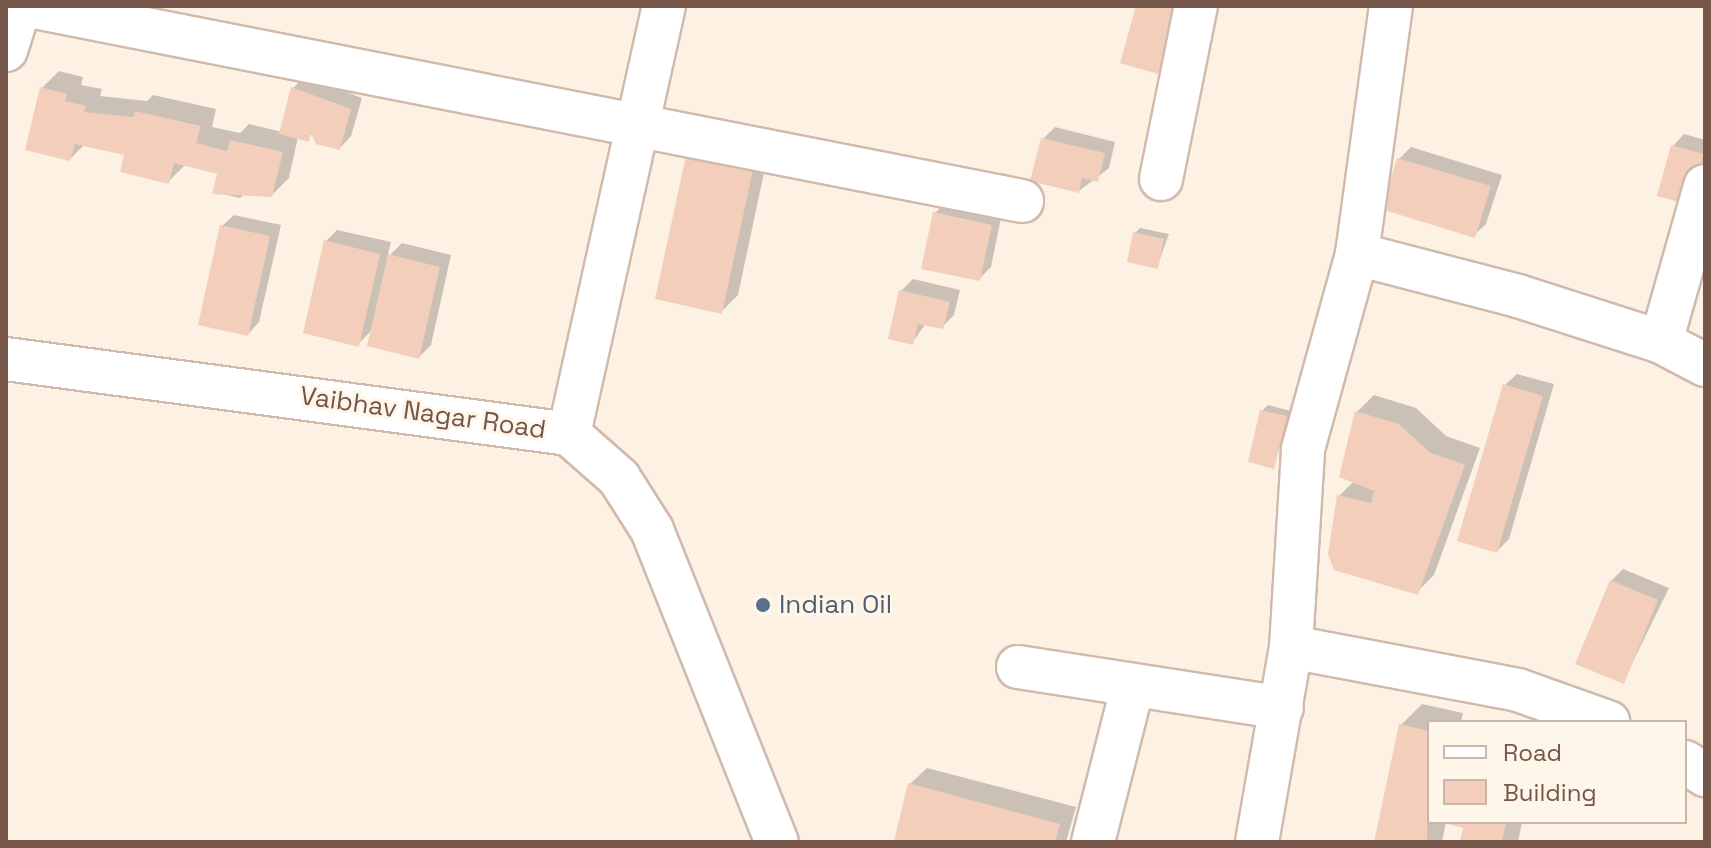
<!DOCTYPE html>
<style>
body{margin:0}
#map{position:relative;width:1711px;height:848px;overflow:hidden;background:#fdf1e4;font-family:"Space Grotesk",sans-serif}
div>[style]{position:absolute}
[style*='--x']{left:calc(var(--x)*1px);top:calc(var(--y)*1px);width:calc(var(--w)*1px);rotate:calc(var(--a)*1deg)}
.shadow>*{inset:0;background:#0003}
.building>*{inset:0;background:#f2cebb}
.roads{filter:drop-shadow(2px 0 #d0baad) drop-shadow(-2px 0 #d0baad) drop-shadow(0 2px #d0baad) drop-shadow(0 -2px #d0baad)}
.minor>*{height:42px;margin:-21px;padding:0 21px;transform-origin:21px;border-radius:21px;background:#fff}
.dots>*{width:22px;height:22px;translate:-50% -50%;box-sizing:border-box;border:4px solid #fff6ea;border-radius:50%}
span{translate:-50% -50%;white-space:nowrap;text-align:center;line-height:1.15;-webkit-text-stroke:6px #fff6ea;paint-order:stroke}
.street-label{font-size:26px;color:#755649}
.service-label{font-size:26px;color:#4e5e75}
.left{translate:0 -50%;text-align:left}
.frame{position:absolute;inset:0;border:8px solid #755649;pointer-events:none}
.legend{position:absolute;left:1427px;top:720px;width:260px;height:104px;box-sizing:border-box;background:#fff6ea;border:2px solid #c8b6aa;margin:0;padding:10px 14px;list-style:none;font-size:24px;color:#755649}
.legend li{display:flex;align-items:center;gap:16px;height:40px}
.legend b{width:40px;border:2px solid #c8b6aa}
</style>
<div id="map">
<div class="shadow">
<div style="clip-path:polygon(1138px 6px,1186px 6px,1169px 60px,1157px 72px,1122px 62px)"></div>
<div style="clip-path:polygon(59px 71px,83px 77px,81px 85px,102px 89px,100px 96px,147px 101px,153px 95px,216px 109px,212px 127px,240px 133px,249px 124px,282px 132px,293px 88px,305px 76px,362px 98px,351px 136px,340px 148px,314px 134px,298px 137px,289px 178px,272px 195px,249px 190px,240px 198px,214px 192px,219px 172px,186px 164px,168px 182px,126px 154px,85px 144px,70px 159px,42px 88px)"></div>
<div style="clip-path:polygon(1055px 127px,1115px 142px,1109px 168px,1079px 191px,1043px 139px)"></div>
<div style="clip-path:polygon(1684px 134px,1705px 140px,1705px 178px,1673px 146px)"></div>
<div style="clip-path:polygon(1411px 147px,1502px 175px,1486px 224px,1474px 235px,1384px 207px,1399px 159px)"></div>
<div style="clip-path:polygon(769px 149px,738px 295px,721px 312px,688px 152px)"></div>
<div style="clip-path:polygon(947px 201px,1002px 213px,991px 267px,979px 279px,935px 213px)"></div>
<div style="clip-path:polygon(234px 215px,281px 225px,259px 322px,248px 334px,222px 226px)"></div>
<div style="clip-path:polygon(1140px 228px,1169px 234px,1157px 267px,1135px 233px)"></div>
<div style="clip-path:polygon(337px 230px,391px 242px,387px 258px,402px 243px,451px 255px,431px 345px,419px 357px,373px 329px,358px 344px,326px 241px)"></div>
<div style="clip-path:polygon(913px 279px,960px 290px,954px 315px,942px 327px,926px 323px,912px 343px,901px 291px)"></div>
<div style="clip-path:polygon(1517px 374px,1554px 384px,1509px 539px,1497px 551px,1505px 385px)"></div>
<div style="clip-path:polygon(1374px 395px,1416px 408px,1446px 436px,1480px 448px,1434px 575px,1417px 592px,1339px 496px,1354px 481px,1357px 412px)"></div>
<div style="clip-path:polygon(1268px 405px,1291px 411px,1274px 466px,1262px 411px)"></div>
<div style="clip-path:polygon(1623px 569px,1669px 588px,1623px 682px,1611px 581px)"></div>
<div style="clip-path:polygon(1422px 704px,1463px 713px,1461px 722px,1429px 722px,1429px 822px,1522px 822px,1518px 842px,1462px 842px,1465px 827px,1446px 822px,1442px 842px,1376px 842px,1401px 725px)"></div>
<div style="clip-path:polygon(927px 768px,1076px 807px,1066px 842px,896px 840px,910px 784px)"></div>
</div>
<div class="building">
<div style="clip-path:polygon(1136px 6px,1178px 7px,1158px 74px,1120px 63px)"></div>
<div style="clip-path:polygon(40px 87px,67px 94px,65px 101px,86px 106px,84px 112px,133px 117px,135px 111px,201px 126px,196px 143px,227px 151px,230px 140px,283px 152px,272px 197px,212px 194px,217px 174px,174px 163px,169px 184px,120px 172px,124px 155px,75px 144px,70px 161px,25px 150px)"></div>
<div style="clip-path:polygon(291px 87px,351px 109px,340px 150px,316px 144px,311px 133px,309px 142px,279px 134px)"></div>
<div style="clip-path:polygon(1041px 138px,1105px 153px,1098px 182px,1082px 178px,1079px 193px,1030px 181px)"></div>
<div style="clip-path:polygon(1671px 145px,1704px 154px,1690px 205px,1657px 196px)"></div>
<div style="clip-path:polygon(687px 151px,754px 165px,722px 314px,655px 299px)"></div>
<div style="clip-path:polygon(1397px 158px,1491px 186px,1475px 238px,1381px 209px)"></div>
<div style="clip-path:polygon(933px 212px,992px 225px,980px 281px,921px 269px)"></div>
<div style="clip-path:polygon(220px 225px,270px 236px,248px 336px,198px 325px)"></div>
<div style="clip-path:polygon(1133px 232px,1164px 239px,1158px 269px,1127px 262px)"></div>
<div style="clip-path:polygon(324px 240px,380px 254px,359px 347px,303px 333px)"></div>
<div style="clip-path:polygon(388px 254px,440px 267px,419px 359px,367px 346px)"></div>
<div style="clip-path:polygon(899px 290px,950px 302px,943px 329px,918px 324px,913px 345px,888px 339px)"></div>
<div style="clip-path:polygon(1503px 384px,1543px 396px,1497px 553px,1457px 541px)"></div>
<div style="clip-path:polygon(1260px 410px,1287px 416px,1274px 469px,1248px 462px)"></div>
<div style="clip-path:polygon(1355px 411px,1399px 424px,1429px 452px,1465px 465px,1418px 595px,1334px 570px,1328px 554px,1337px 495px,1371px 503px,1374px 491px,1339px 477px)"></div>
<div style="clip-path:polygon(1610px 580px,1658px 600px,1624px 684px,1575px 664px)"></div>
<div style="clip-path:polygon(1399px 724px,1429px 731px,1427px 842px,1374px 842px)"></div>
<div style="clip-path:polygon(908px 783px,1060px 824px,1055px 842px,894px 841px)"></div>
<div style="clip-path:polygon(1441px 822px,1506px 822px,1502px 842px,1460px 842px,1463px 828px)"></div>
</div>
<div class="roads">
<div class="minor">
<div style="--x:29;--y:6;--w:1012;--a:11.11"></div>
<div style="--x:6;--y:50;--w:46;--a:-72.3"></div>
<div style="--x:1161;--y:179;--w:177;--a:-78.6"></div>
<div style="--x:1357;--y:254;--w:166;--a:14.6"></div>
<div style="--x:1518;--y:296;--w:150;--a:17.8"></div>
<div style="--x:1661;--y:342;--w:50;--a:27.6"></div>
<div style="--x:1661;--y:342;--w:162;--a:-74.2"></div>
<div style="--x:6;--y:359;--w:568;--a:7.59"></div>
<div style="--x:569;--y:434;--w:67;--a:41.3"></div>
<div style="--x:619;--y:478;--w:62;--a:57.6"></div>
<div style="--x:652;--y:530;--w:336;--a:68.2"></div>
<div style="--x:569;--y:434;--w:438;--a:-77.5"></div>
<div style="--x:1291;--y:647;--w:231;--a:10.7"></div>
<div style="--x:1518;--y:690;--w:96;--a:19.6"></div>
<div style="--x:1018;--y:667;--w:267;--a:8.8"></div>
<div style="--x:1685;--y:762;--w:24;--a:33"></div>
<div style="--x:1093;--y:842;--w:162;--a:-75.7"></div>
<div style="--x:1257;--y:842;--w:198;--a:-80.1"></div>
<div style="--x:1291;--y:647;--w:198;--a:-86.5"></div>
<div style="--x:1303;--y:449;--w:202;--a:-74.5"></div>
<div style="--x:1357;--y:254;--w:250;--a:-82.2"></div>
</div>
</div>
<div class="dots">
<div style="left:763px;top:605px;background:#5c6f8a"></div>
</div>
<div class="street-label">
<span style="left:423px;top:413px;rotate:8deg">Vaibhav Nagar Road</span>
</div>
<div class="service-label">
<span class="left" style="left:779px;top:605px">Indian Oil</span>
</div>
<div class="frame"></div>
<ul class="legend">
<li><b style="height:10px;background:#fff"></b>Road</li>
<li><b style="height:22px;background:#f2cebb"></b>Building</li>
</ul>
</div>
